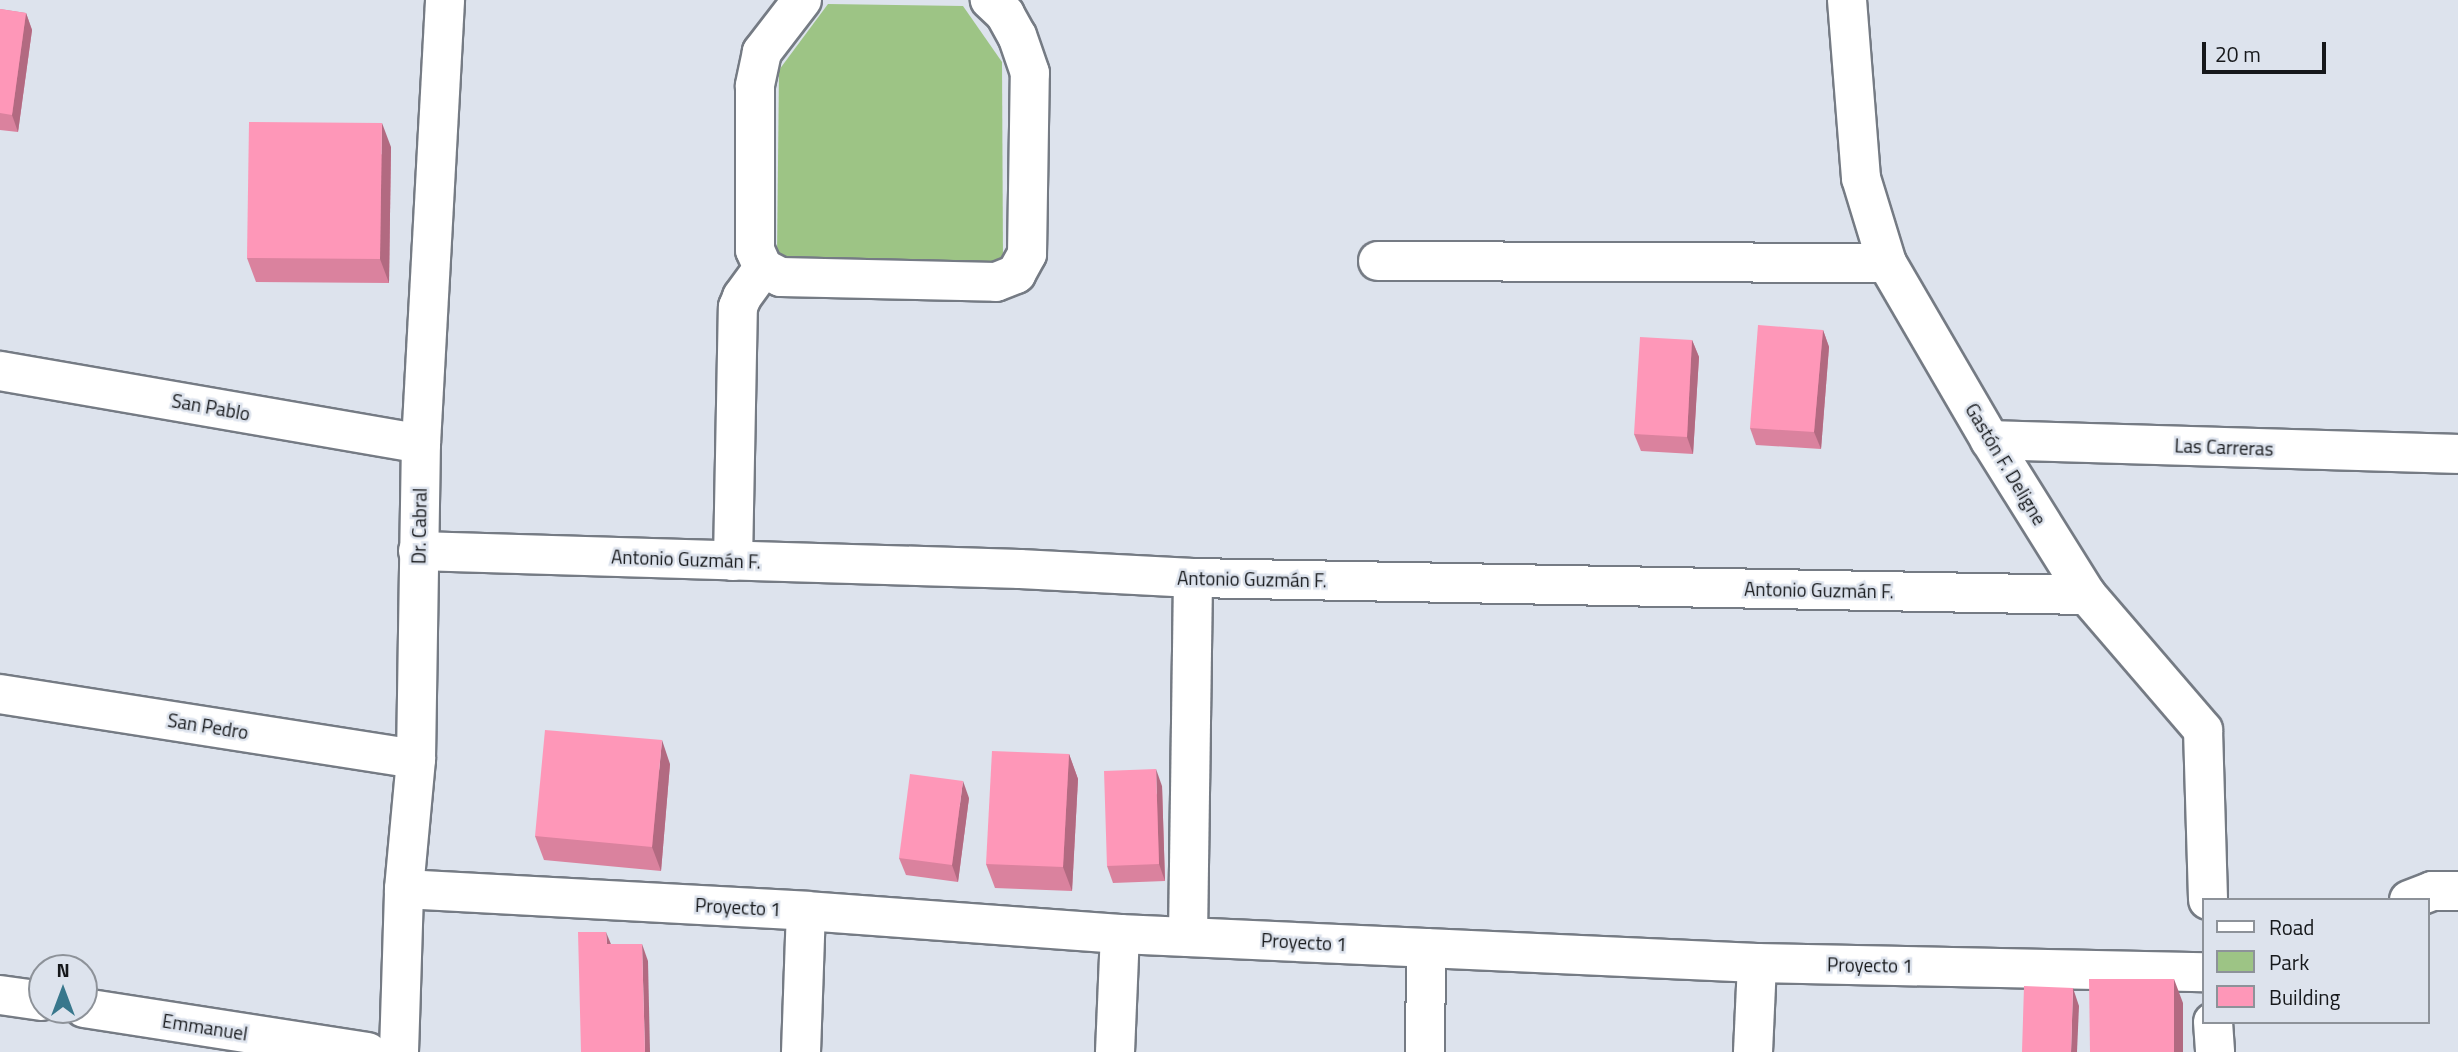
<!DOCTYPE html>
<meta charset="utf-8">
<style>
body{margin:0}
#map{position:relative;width:2458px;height:1052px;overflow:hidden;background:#dde3ed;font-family:"Titillium Web",sans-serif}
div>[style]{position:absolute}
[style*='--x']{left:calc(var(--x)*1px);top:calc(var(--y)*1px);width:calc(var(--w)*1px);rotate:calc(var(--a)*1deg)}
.green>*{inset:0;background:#9dc485}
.roads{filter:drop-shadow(2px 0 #757b84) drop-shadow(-2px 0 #757b84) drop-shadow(0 2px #757b84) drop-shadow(0 -2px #757b84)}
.minor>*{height:38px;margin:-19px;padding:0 19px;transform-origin:19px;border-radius:19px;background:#fff}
.wall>*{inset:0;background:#da829e}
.shaded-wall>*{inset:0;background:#b26a81}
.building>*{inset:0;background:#fe97b8}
span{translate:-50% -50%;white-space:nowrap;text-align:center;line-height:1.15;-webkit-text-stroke:5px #dde3ed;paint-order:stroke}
.street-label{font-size:19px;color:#16181b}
.legend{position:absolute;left:2202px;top:898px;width:228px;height:126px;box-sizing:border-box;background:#dde3ed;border:2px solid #8d9299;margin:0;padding:9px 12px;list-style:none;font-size:21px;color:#16181b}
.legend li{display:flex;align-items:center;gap:14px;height:35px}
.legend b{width:35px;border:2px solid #8d9299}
.north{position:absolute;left:28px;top:954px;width:70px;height:70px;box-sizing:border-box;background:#dde3ed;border:2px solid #8d9299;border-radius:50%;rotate:0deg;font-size:19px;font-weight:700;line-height:28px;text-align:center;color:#16181b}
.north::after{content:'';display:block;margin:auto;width:24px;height:32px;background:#38778c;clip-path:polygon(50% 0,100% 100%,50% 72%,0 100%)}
.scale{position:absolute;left:2202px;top:42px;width:124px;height:32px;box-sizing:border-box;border:4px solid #16181b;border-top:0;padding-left:9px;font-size:21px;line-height:24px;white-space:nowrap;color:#16181b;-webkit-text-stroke:5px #dde3ed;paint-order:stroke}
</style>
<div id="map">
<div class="green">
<div style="clip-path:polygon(828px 4px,963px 6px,1002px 62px,1003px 262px,777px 256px,779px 70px)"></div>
</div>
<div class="roads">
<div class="minor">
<div style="--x:802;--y:0;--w:66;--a:127.6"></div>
<div style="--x:762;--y:52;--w:35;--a:102"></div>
<div style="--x:755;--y:86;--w:164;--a:90"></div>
<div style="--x:755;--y:250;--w:20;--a:66"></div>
<div style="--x:763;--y:268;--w:20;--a:27"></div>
<div style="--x:781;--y:277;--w:215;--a:1.3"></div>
<div style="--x:996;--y:282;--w:22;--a:-22"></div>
<div style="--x:1016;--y:274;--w:23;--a:-61"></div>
<div style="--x:1027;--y:254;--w:181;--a:-89.1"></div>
<div style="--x:1030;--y:73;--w:39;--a:-109"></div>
<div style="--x:1017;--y:36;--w:25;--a:-119"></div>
<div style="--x:1005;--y:14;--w:21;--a:-137"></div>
<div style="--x:1847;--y:0;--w:179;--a:85.5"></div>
<div style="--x:1861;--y:178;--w:89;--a:73"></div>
<div style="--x:1887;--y:263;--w:205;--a:59.8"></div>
<div style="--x:1990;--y:440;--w:183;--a:58"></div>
<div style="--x:2087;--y:595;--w:178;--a:49.3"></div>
<div style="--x:2203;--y:730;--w:170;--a:88.3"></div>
<div style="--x:1378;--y:261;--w:509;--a:0.23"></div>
<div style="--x:0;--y:371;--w:427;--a:9.8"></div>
<div style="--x:1990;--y:440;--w:468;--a:1.7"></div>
<div style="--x:418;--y:551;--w:602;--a:1.71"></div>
<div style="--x:1020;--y:569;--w:173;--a:3"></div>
<div style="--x:1193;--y:578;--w:894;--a:1.09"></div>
<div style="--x:733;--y:561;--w:254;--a:-88.9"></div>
<div style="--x:738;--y:307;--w:11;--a:-68"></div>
<div style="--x:742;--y:297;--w:36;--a:-54"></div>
<div style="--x:0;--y:694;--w:421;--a:8.9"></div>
<div style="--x:404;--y:889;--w:403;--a:3.1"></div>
<div style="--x:806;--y:911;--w:315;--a:4.2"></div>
<div style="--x:1120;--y:934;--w:306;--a:2.6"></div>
<div style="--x:1426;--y:948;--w:331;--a:2.6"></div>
<div style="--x:1757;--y:963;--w:447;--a:1.2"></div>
<div style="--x:2409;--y:900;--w:25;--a:-21"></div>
<div style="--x:2432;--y:891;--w:26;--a:0"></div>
<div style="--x:1188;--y:937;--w:359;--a:-89.2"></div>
<div style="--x:0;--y:995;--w:42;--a:8.1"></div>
<div style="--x:84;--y:1008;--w:287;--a:8.8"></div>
<div style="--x:2213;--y:1022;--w:30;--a:86"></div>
<div style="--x:399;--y:1052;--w:163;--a:-88.2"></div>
<div style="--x:404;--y:889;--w:131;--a:-84.7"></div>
<div style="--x:416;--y:759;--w:315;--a:-89.1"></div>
<div style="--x:421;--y:444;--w:445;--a:-86.9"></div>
<div style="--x:801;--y:1052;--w:141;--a:-88"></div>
<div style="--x:1115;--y:1052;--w:118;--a:-87.6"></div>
<div style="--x:1425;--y:1052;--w:104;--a:-89.4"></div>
<div style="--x:1753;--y:1052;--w:89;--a:-87.4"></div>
</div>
</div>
<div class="wall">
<div style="clip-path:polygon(0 9px,26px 13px,32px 30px,18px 132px,0 130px)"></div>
<div style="clip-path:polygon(391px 147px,389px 283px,256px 282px,247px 258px)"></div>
<div style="clip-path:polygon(1823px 330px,1829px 347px,1821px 449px,1756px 445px,1750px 428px)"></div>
<div style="clip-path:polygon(1692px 340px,1699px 357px,1693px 454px,1641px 451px,1634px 434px)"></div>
<div style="clip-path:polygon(1069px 754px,1078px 779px,1072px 891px,995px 888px,986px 864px)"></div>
<div style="clip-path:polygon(670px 764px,661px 871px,544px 860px,535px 836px)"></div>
<div style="clip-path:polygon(1162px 786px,1165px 881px,1113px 883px,1107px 866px)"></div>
<div style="clip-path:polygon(969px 798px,958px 882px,906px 875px,899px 858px)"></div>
</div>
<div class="shaded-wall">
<div style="clip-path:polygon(26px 13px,32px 30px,18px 132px,12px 115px)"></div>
<div style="clip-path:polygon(382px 123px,391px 147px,389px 283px,380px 259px)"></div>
<div style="clip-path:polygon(1823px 330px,1829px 347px,1821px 449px,1814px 432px)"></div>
<div style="clip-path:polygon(1692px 340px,1699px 357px,1693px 454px,1687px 437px)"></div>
<div style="clip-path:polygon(662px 740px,670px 764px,661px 871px,652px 847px)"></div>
<div style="clip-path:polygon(1069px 754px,1078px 779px,1072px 891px,1063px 867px)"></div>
<div style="clip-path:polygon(1156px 769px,1162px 786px,1165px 881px,1159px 864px)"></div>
<div style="clip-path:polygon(963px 781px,969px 798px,958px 882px,952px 865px)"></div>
<div style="clip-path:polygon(606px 932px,613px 949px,607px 944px)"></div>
<div style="clip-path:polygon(642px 944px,648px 961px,650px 1052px,645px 1052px)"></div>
<div style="clip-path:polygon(2174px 979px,2183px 1003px,2183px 1052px,2174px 1052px)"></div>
<div style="clip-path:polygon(2073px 988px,2079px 1006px,2077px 1052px,2071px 1052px)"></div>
</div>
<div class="building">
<div style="clip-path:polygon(0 9px,26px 13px,12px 115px,0 113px)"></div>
<div style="clip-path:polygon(249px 122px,382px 123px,380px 259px,247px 258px)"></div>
<div style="clip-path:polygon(1758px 325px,1823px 330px,1814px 432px,1750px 428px)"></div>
<div style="clip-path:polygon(1640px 337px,1692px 340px,1687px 437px,1634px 434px)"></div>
<div style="clip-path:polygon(545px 730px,662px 740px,652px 847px,535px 836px)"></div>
<div style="clip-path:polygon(992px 751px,1069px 754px,1063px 867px,986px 864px)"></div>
<div style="clip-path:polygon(1156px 769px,1159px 864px,1107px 866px,1104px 771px)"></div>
<div style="clip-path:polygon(910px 774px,963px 781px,952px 865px,899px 858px)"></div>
<div style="clip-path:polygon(578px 932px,606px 932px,607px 944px,642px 944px,645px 1052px,581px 1052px)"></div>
<div style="clip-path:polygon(2089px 979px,2174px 979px,2174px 1052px,2090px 1052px)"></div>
<div style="clip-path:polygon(2024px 986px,2073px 988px,2071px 1052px,2022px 1052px)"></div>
</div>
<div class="street-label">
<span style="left:211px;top:407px;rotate:10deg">San Pablo</span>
<span style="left:2224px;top:447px;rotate:2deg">Las Carreras</span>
<span style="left:2006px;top:464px;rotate:59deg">Gastón F. Deligne</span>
<span style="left:419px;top:526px;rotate:-89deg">Dr. Cabral</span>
<span style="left:686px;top:559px;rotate:2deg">Antonio Guzmán F.</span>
<span style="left:1252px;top:579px;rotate:1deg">Antonio Guzmán F.</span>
<span style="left:1819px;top:590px;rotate:1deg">Antonio Guzmán F.</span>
<span style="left:208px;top:726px;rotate:9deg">San Pedro</span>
<span style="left:738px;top:907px;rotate:3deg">Proyecto 1</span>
<span style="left:1304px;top:942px;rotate:3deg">Proyecto 1</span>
<span style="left:1870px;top:965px;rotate:1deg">Proyecto 1</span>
<span style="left:205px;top:1027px;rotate:9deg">Emmanuel</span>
</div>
<ul class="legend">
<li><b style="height:9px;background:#fff"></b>Road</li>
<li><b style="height:19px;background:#9dc485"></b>Park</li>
<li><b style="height:19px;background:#fe97b8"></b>Building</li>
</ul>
<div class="north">N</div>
<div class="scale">20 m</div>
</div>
